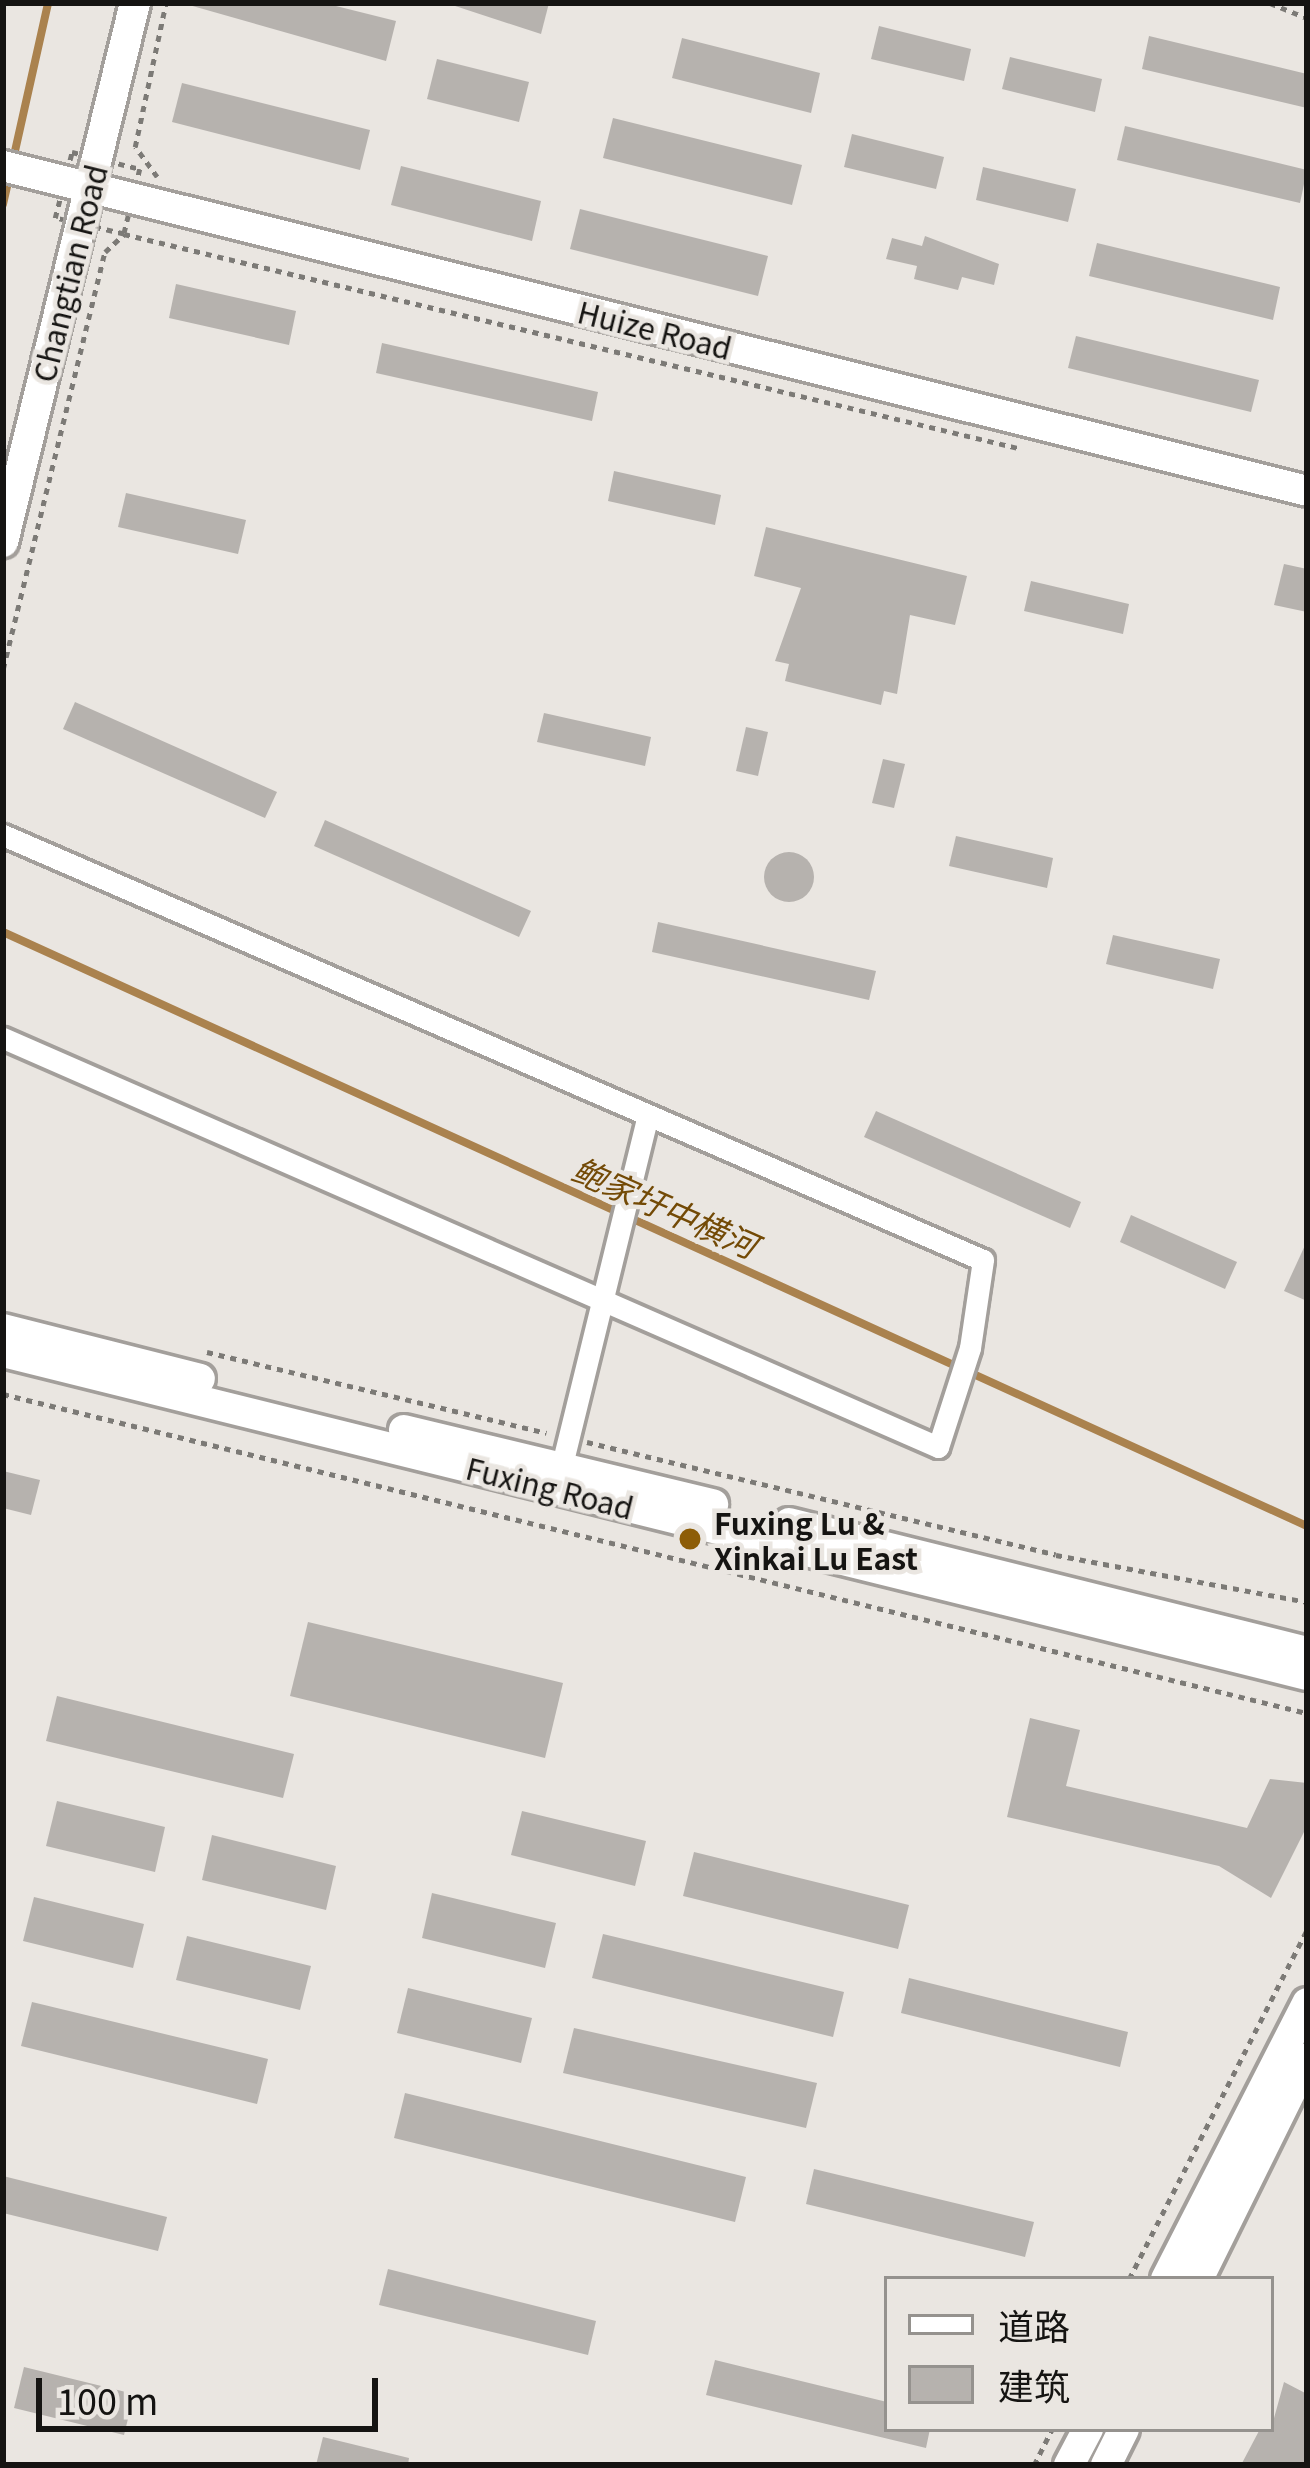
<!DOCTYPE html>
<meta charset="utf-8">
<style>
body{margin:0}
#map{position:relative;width:1310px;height:2468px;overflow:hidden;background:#eae6e1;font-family:Georgia,"Noto Sans SC",serif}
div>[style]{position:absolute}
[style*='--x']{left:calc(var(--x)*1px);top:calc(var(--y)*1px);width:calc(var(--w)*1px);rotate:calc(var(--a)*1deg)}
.stream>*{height:8px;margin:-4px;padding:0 4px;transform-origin:4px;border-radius:4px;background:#aa824e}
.building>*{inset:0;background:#b6b2ae}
.round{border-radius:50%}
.path>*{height:4.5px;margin-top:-2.25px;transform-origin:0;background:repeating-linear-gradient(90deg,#7c7a76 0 6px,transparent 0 12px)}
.roads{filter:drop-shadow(3px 0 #a39f9b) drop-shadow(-3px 0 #a39f9b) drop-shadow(0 3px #a39f9b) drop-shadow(0 -3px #a39f9b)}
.street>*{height:21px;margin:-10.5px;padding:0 10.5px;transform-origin:10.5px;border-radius:10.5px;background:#fff}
.secondary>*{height:30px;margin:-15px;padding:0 15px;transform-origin:15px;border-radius:15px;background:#fff}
.dots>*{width:33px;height:33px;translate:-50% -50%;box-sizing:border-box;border:6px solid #eae6e1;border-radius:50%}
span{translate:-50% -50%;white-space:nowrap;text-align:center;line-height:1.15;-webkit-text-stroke:9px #eae6e1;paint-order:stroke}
.street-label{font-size:30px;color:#151412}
.poi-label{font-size:30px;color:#151412;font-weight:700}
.left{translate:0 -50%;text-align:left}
.water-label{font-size:33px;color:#734a06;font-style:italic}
.frame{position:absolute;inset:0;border:6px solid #151412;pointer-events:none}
.legend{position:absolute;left:884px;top:2276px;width:390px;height:156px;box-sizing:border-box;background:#eae6e1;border:3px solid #95928e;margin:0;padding:15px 21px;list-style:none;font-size:36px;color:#151412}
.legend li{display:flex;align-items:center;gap:24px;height:60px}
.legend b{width:60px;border:3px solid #95928e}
.scale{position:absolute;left:36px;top:2378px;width:342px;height:54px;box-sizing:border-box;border:6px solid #151412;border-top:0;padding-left:15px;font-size:36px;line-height:42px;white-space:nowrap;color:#151412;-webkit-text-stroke:9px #eae6e1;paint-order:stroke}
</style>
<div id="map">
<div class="stream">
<div style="--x:13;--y:160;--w:161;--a:-77.4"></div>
<div style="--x:3;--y:204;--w:31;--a:-77"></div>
<div style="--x:3;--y:932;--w:1433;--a:24.49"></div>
</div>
<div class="building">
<div style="clip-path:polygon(182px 3px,324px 3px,396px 21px,386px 61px)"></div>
<div style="clip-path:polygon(446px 3px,549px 3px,541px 34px)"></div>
<div style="clip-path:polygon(879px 26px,971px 49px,964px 81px,871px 59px)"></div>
<div style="clip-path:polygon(1149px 36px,1307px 74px,1307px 108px,1142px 69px)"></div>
<div style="clip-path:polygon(682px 38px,820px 73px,811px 113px,672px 78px)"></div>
<div style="clip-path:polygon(1010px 57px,1102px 79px,1095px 112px,1002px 89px)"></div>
<div style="clip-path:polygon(437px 59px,529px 82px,519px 122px,427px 99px)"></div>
<div style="clip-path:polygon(182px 83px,370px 130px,360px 170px,172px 122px)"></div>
<div style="clip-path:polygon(613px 118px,802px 165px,792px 205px,603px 158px)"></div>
<div style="clip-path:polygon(1125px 126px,1307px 170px,1300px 203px,1117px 160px)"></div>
<div style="clip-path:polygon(852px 134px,944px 157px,936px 189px,844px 167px)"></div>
<div style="clip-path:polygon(401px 166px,541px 201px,532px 241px,391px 205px)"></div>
<div style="clip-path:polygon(983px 167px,1076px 189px,1068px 222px,976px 200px)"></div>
<div style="clip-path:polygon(580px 209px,768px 256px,758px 296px,570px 249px)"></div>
<div style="clip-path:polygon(925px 236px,999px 264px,994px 285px,962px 277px,958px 290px,914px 279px,917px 266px,886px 259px,892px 238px,922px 246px)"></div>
<div style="clip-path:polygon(1097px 243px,1280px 287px,1273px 320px,1089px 276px)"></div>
<div style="clip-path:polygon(176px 284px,296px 311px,289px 345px,169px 318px)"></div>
<div style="clip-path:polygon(1076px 336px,1259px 380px,1251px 412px,1068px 368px)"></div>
<div style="clip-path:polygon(382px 343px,598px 392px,592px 421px,376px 373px)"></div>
<div style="clip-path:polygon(614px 471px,721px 495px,715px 525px,608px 501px)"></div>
<div style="clip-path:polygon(126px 493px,246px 520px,238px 554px,118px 527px)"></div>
<div style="clip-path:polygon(766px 527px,967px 576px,955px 625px,910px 615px,897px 694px,884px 691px,881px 705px,785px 681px,789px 664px,775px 661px,801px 588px,754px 576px)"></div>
<div style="clip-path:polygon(1284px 564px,1307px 569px,1307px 612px,1274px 605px)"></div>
<div style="clip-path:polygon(1031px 581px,1129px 604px,1123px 634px,1024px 611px)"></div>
<div style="clip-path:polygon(75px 702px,277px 792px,265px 818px,63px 729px)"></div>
<div style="clip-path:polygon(544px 713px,651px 737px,645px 766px,537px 742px)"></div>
<div style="clip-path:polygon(746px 727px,768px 732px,758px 776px,736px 771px)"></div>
<div style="clip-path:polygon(883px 759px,905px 764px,894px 808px,872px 803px)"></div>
<div style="clip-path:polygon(325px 820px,531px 911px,519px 937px,314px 846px)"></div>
<div style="clip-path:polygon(956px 836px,1053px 858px,1047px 888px,949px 866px)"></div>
<div class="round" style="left:764px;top:852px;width:50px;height:50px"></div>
<div style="clip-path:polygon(658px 922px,876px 971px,869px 1000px,652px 952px)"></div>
<div style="clip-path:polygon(1113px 935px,1220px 959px,1213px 989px,1106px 964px)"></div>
<div style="clip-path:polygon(876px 1111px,1081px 1202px,1070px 1228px,864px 1137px)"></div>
<div style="clip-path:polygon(1131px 1215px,1237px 1262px,1225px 1289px,1120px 1242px)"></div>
<div style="clip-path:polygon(1307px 1241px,1307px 1301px,1284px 1291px)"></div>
<div style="clip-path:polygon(3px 1471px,40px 1480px,31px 1515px,3px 1508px)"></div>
<div style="clip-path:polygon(308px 1622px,563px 1683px,545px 1758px,290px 1696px)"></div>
<div style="clip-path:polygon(57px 1696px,294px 1754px,283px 1798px,46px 1741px)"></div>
<div style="clip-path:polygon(1030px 1718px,1080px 1730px,1066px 1786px,1247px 1828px,1270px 1779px,1307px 1783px,1307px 1826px,1271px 1898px,1219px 1866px,1007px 1817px)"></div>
<div style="clip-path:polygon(57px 1801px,165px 1827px,155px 1872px,46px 1846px)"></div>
<div style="clip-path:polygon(522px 1811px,646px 1841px,635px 1886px,511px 1855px)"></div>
<div style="clip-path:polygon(212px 1835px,336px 1866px,326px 1910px,202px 1880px)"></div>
<div style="clip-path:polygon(694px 1852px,909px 1905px,898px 1949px,683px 1896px)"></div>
<div style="clip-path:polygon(432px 1893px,556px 1923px,545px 1968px,422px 1938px)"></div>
<div style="clip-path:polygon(34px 1897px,144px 1924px,133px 1968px,23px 1941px)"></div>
<div style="clip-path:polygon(603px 1934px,844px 1992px,833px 2037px,592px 1978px)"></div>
<div style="clip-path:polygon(187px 1936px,311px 1966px,300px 2010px,176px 1980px)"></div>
<div style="clip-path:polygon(909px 1978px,1128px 2032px,1120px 2067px,901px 2013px)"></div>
<div style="clip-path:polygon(408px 1988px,532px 2018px,521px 2063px,397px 2033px)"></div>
<div style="clip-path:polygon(32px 2002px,268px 2059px,257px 2104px,21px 2046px)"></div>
<div style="clip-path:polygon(574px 2028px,817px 2083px,806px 2128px,563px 2073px)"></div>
<div style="clip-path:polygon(405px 2093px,746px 2177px,735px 2222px,394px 2138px)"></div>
<div style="clip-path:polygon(814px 2169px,1034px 2222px,1025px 2257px,806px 2204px)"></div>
<div style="clip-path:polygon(3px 2176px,167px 2217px,158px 2251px,3px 2213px)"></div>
<div style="clip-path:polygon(388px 2269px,596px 2321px,588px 2355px,379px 2305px)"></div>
<div style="clip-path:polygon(715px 2360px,887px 2402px,887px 2429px,930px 2429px,926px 2448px,706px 2395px)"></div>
<div style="clip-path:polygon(24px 2367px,134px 2394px,124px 2435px,14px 2408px)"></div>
<div style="clip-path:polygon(1284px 2382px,1307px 2394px,1307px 2465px,1241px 2465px,1260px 2429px,1271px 2429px)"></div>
<div style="clip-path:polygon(323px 2437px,409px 2458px,408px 2465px,316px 2465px)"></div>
</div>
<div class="path">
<div style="--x:1270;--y:3;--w:40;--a:22"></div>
<div style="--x:72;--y:152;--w:70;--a:14"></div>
<div style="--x:140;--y:169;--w:67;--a:103.8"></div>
<div style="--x:124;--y:234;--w:71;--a:-166.9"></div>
<div style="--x:55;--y:218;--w:68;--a:-75.6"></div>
<div style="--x:157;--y:177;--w:37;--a:-126"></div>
<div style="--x:135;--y:147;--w:147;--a:-77.9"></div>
<div style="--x:3;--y:669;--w:429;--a:-76.3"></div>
<div style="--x:105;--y:252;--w:26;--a:-43"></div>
<div style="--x:124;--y:234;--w:923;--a:13.46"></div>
<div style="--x:207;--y:1352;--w:349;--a:13.4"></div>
<div style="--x:3;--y:1394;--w:1342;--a:13.75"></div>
<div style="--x:587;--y:1442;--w:482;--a:13.5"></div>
<div style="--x:1056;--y:1555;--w:255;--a:10.6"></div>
<div style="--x:1129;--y:2279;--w:392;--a:-63"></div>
<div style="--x:1034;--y:2465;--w:40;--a:-63.4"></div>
</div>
<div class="roads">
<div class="street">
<div style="--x:3;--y:835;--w:1068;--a:23.45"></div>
<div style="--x:983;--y:1260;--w:89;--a:98.4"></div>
<div style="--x:970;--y:1348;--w:104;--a:107.9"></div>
<div style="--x:938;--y:1447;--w:1021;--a:-156.37"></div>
<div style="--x:559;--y:1477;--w:369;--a:-76.2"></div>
</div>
<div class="secondary">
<div style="--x:3;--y:166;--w:1344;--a:13.99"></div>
<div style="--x:3;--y:542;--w:555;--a:-76.24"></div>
<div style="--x:3;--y:1329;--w:203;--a:14.2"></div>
<div style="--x:3;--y:1352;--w:1343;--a:13.91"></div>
<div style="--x:404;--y:1430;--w:318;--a:13.5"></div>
<div style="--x:789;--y:1523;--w:534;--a:13.98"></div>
<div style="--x:1166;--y:2279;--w:310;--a:-62.9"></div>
<div style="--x:1198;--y:2279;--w:246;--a:-63.7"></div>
<div style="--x:1069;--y:2465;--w:41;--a:-62.2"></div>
<div style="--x:1106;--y:2465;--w:40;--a:-63.4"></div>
</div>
</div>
<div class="dots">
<div style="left:690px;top:1539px;background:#8d5d07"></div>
</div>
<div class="street-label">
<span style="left:69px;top:273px;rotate:-76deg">Changtian Road</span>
<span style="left:655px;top:329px;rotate:14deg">Huize Road</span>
<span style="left:550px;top:1487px;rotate:14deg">Fuxing Road</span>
</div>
<div class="poi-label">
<span class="left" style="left:714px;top:1539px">Fuxing Lu &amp;<br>Xinkai Lu East</span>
</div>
<div class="water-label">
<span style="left:665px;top:1207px;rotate:24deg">鲍家圩中横河</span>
</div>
<div class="frame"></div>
<ul class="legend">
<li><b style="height:15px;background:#fff"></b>道路</li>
<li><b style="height:33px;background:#b6b2ae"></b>建筑</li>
</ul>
<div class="scale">100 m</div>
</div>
